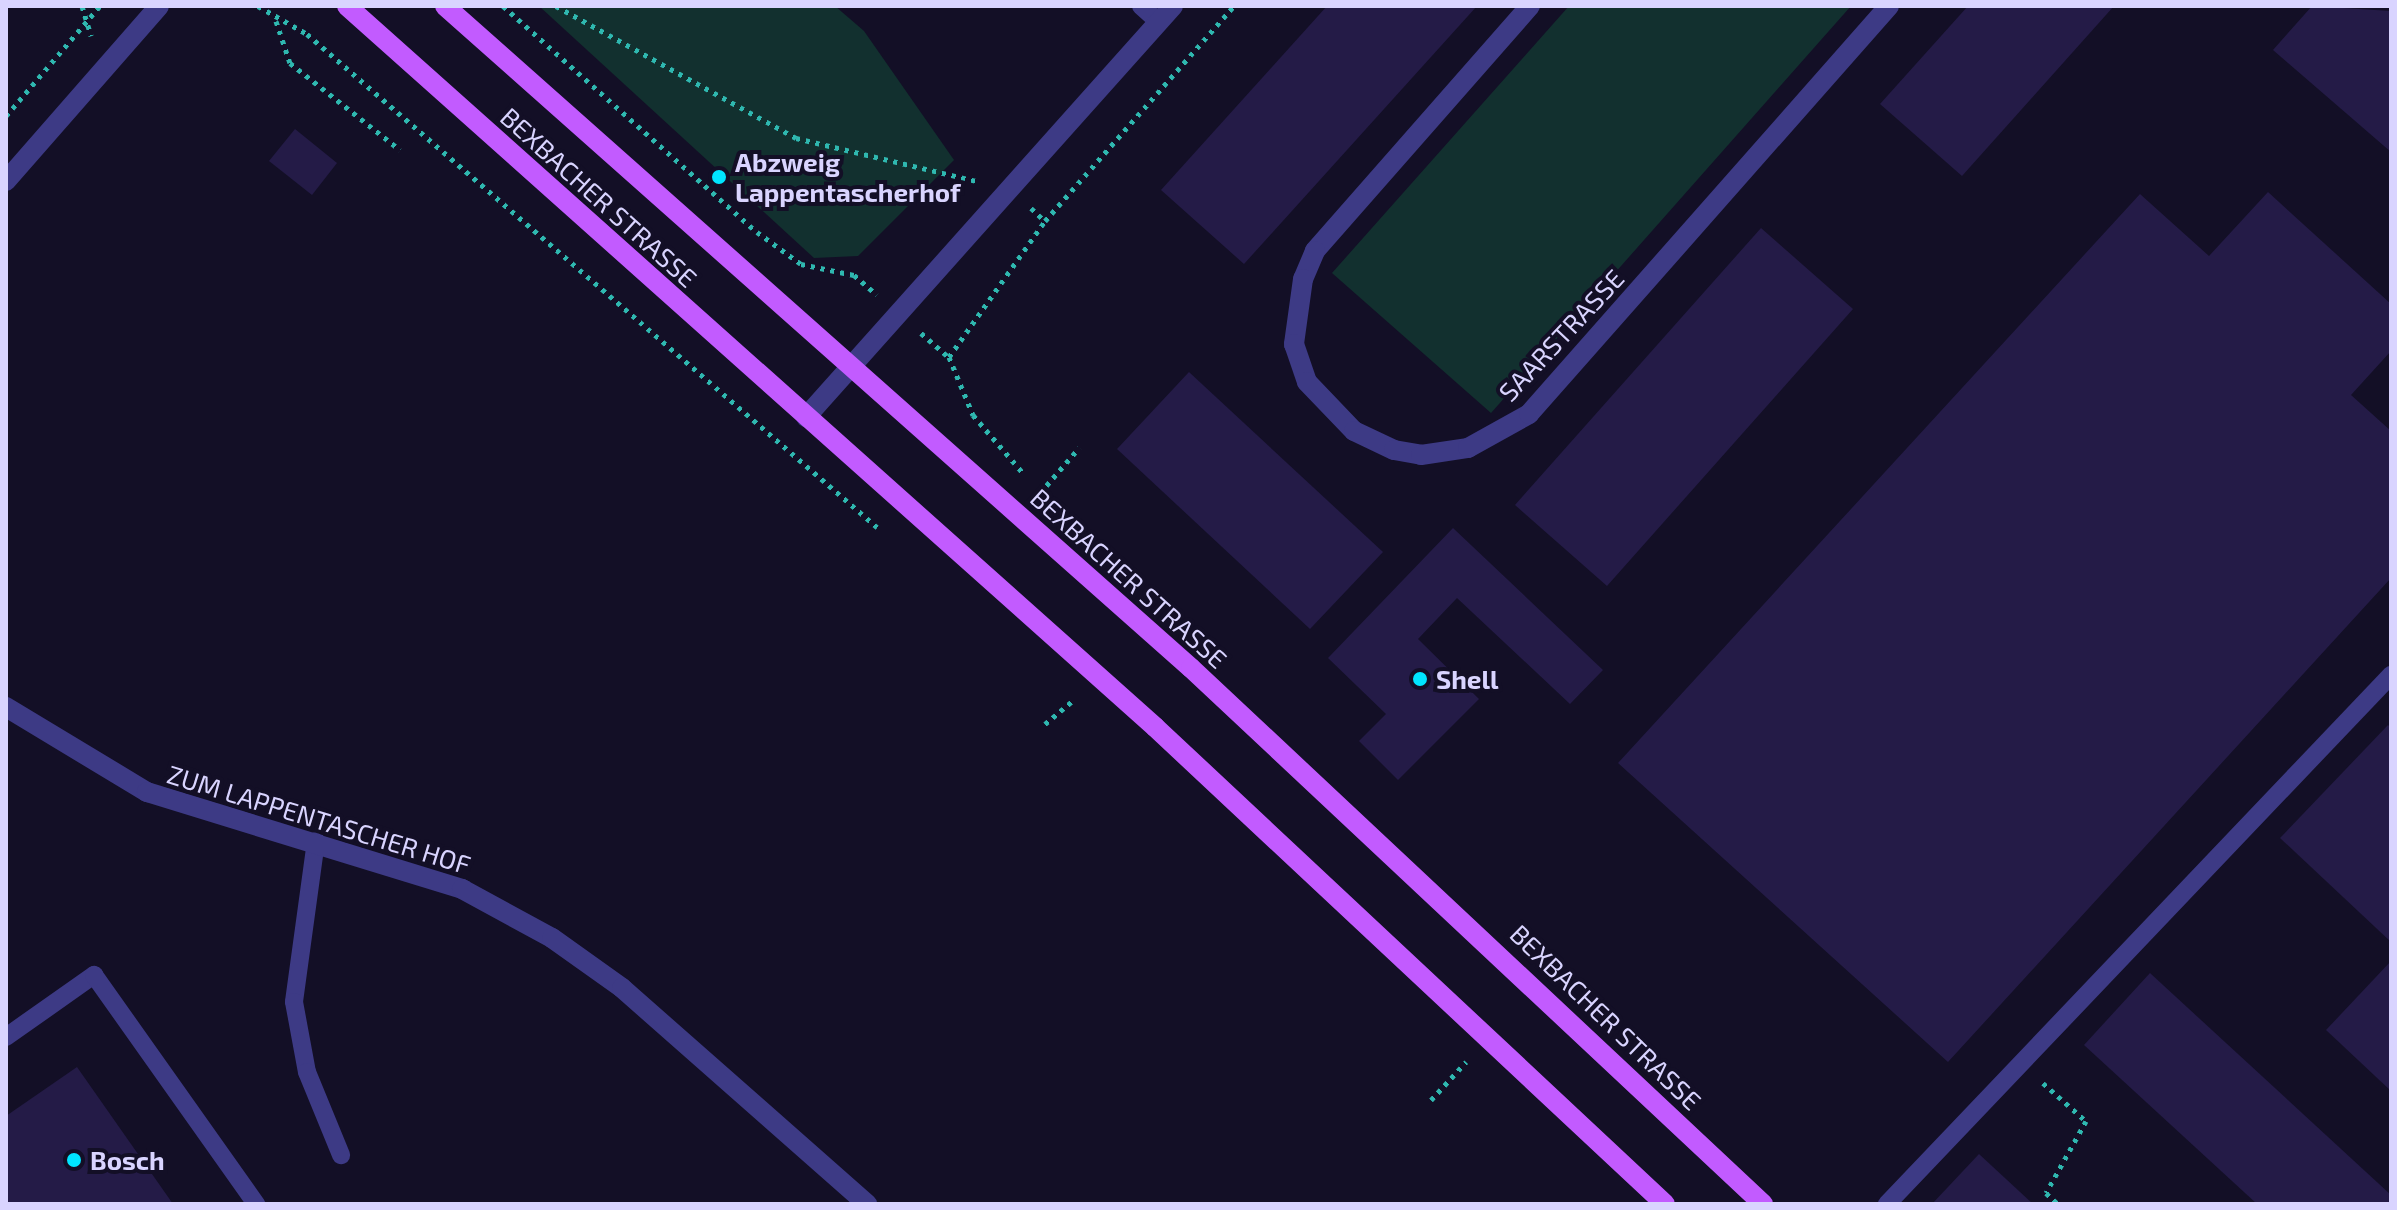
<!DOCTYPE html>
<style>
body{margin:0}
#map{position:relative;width:2397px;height:1210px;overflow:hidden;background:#130f26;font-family:"Exo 2",sans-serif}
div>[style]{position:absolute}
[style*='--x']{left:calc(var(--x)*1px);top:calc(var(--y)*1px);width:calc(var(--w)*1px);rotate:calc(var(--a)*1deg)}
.green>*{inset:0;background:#12302f}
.building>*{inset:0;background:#241b47}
.path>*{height:5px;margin-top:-2.5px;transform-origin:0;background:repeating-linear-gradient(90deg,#2fb8b0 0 4px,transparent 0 10px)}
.lane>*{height:18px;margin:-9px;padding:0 9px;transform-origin:9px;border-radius:9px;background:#3d3a85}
.street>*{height:20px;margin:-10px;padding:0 10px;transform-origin:10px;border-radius:10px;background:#3d3a85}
.primary>*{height:20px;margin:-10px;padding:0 10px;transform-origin:10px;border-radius:10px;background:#c25bff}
.dots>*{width:22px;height:22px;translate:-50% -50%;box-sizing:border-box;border:4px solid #130f26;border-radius:50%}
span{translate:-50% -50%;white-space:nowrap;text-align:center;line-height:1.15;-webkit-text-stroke:8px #130f26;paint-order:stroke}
.poi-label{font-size:26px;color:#d9d4ff;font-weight:700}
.left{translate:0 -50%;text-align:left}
.street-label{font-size:26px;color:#d9d4ff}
.frame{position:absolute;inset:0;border:8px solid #d9d4ff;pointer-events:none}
</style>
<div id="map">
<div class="green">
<div style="clip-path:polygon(539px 6px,835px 6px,864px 31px,954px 160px,858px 256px,814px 258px)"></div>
<div style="clip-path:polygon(1569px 6px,1851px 6px,1491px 413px,1332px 273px)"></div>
</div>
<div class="building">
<div style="clip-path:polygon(1327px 6px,1477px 6px,1244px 264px,1161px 190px)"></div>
<div style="clip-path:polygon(1968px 6px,2114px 6px,1962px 176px,1880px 104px)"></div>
<div style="clip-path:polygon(2312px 6px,2391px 11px,2391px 152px,2273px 50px)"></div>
<div style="clip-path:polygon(295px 129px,337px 163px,312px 195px,269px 161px)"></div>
<div style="clip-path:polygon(2268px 192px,2391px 304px,2391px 351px,2351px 395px,2391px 431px,2391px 578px,1948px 1062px,1618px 763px,2140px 194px,2209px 256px)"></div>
<div style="clip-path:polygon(1761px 228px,1853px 309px,1607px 586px,1515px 505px)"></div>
<div style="clip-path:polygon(1189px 372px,1383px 552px,1310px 629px,1117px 449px)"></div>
<div style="clip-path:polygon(1453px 528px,1603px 670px,1570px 704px,1457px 598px,1418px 639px,1479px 699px,1398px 780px,1359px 741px,1386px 714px,1328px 658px)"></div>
<div style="clip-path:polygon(2388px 725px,2391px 728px,2391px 942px,2280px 838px)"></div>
<div style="clip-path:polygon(2391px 961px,2391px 1091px,2326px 1030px)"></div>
<div style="clip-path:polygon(2150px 973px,2391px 1195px,2391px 1204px,2257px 1204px,2084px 1045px)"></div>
<div style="clip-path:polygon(77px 1067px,173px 1204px,6px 1204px,6px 1116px)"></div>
<div style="clip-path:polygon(1979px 1154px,2033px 1204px,1932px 1204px)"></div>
</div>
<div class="path">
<div style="--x:82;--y:6;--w:31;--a:73"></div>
<div style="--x:258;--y:6;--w:56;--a:29.7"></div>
<div style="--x:307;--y:34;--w:754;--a:40.86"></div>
<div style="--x:503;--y:6;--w:340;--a:41.7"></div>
<div style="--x:757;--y:232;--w:54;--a:36"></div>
<div style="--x:801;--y:264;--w:54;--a:11.7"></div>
<div style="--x:854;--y:275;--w:30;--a:41"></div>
<div style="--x:556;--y:6;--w:274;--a:28.8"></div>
<div style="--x:796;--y:138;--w:186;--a:13.4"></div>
<div style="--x:276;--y:21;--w:44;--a:71.6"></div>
<div style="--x:290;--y:63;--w:140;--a:38.3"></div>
<div style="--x:6;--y:116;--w:145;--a:-49.5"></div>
<div style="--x:1031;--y:208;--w:19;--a:43"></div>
<div style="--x:921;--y:333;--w:37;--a:41"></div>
<div style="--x:949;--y:357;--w:63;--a:67.5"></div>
<div style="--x:973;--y:415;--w:78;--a:49.2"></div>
<div style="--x:949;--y:357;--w:166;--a:-54.8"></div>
<div style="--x:1045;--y:221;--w:286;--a:-48.7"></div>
<div style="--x:1040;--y:493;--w:60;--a:-49.1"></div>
<div style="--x:1045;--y:724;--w:39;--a:-40"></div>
<div style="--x:2043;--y:1083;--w:57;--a:41.5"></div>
<div style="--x:2086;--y:1121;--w:82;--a:119.1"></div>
<div style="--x:2046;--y:1193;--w:16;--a:43"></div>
<div style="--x:1431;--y:1100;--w:52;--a:-47.4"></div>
</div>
<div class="lane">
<div style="--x:1141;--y:6;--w:24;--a:42"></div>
<div style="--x:316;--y:841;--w:162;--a:97.8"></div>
<div style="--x:294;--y:1002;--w:71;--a:79.5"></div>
<div style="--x:307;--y:1072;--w:90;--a:67.7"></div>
<div style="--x:6;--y:1037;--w:108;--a:-35.2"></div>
<div style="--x:94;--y:975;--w:281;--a:54.7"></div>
<div style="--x:1887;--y:1204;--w:731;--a:-46.39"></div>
</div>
<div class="street">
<div style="--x:1530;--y:6;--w:326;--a:131.3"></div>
<div style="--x:1315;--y:251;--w:30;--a:113"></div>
<div style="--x:1303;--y:279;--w:66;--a:97.9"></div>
<div style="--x:1294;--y:344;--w:40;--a:71.1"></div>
<div style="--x:1307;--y:382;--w:68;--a:46.2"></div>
<div style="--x:1354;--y:431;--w:44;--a:25.4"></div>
<div style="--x:1394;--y:450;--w:27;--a:10"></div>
<div style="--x:1421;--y:455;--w:48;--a:-8.5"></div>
<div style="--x:1468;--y:448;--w:70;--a:-29.1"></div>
<div style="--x:1529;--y:414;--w:544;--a:-48.58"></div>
<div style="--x:6;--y:181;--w:232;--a:-48.8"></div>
<div style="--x:806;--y:417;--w:551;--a:-48.24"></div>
<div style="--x:6;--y:707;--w:165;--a:31.1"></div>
<div style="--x:147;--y:792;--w:330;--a:17.1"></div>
<div style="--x:462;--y:889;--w:102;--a:28.6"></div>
<div style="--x:552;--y:938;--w:86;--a:35.5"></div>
<div style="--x:622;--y:988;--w:327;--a:41.4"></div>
</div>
<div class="primary">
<div style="--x:347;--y:6;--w:1083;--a:41.74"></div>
<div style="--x:1155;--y:727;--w:698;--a:43.09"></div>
<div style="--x:445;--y:6;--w:997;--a:41.59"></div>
<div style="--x:1191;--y:668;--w:784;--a:43.14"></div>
</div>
<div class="dots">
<div style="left:719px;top:177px;background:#00e5ff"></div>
<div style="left:1420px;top:679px;background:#00e5ff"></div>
<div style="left:74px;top:1160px;background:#00e5ff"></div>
</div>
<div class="poi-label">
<span class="left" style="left:735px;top:177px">Abzweig<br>Lappentascherhof</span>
<span class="left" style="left:1436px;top:679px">Shell</span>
<span class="left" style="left:90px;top:1160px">Bosch</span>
</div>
<div class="street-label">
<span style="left:599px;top:197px;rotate:42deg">BEXBACHER STRASSE</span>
<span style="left:1561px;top:335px;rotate:-47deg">SAARSTRASSE</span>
<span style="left:1129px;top:578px;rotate:42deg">BEXBACHER STRASSE</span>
<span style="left:319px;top:819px;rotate:17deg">ZUM LAPPENTASCHER HOF</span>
<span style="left:1606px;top:1017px;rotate:44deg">BEXBACHER STRASSE</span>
</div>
<div class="frame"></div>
</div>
